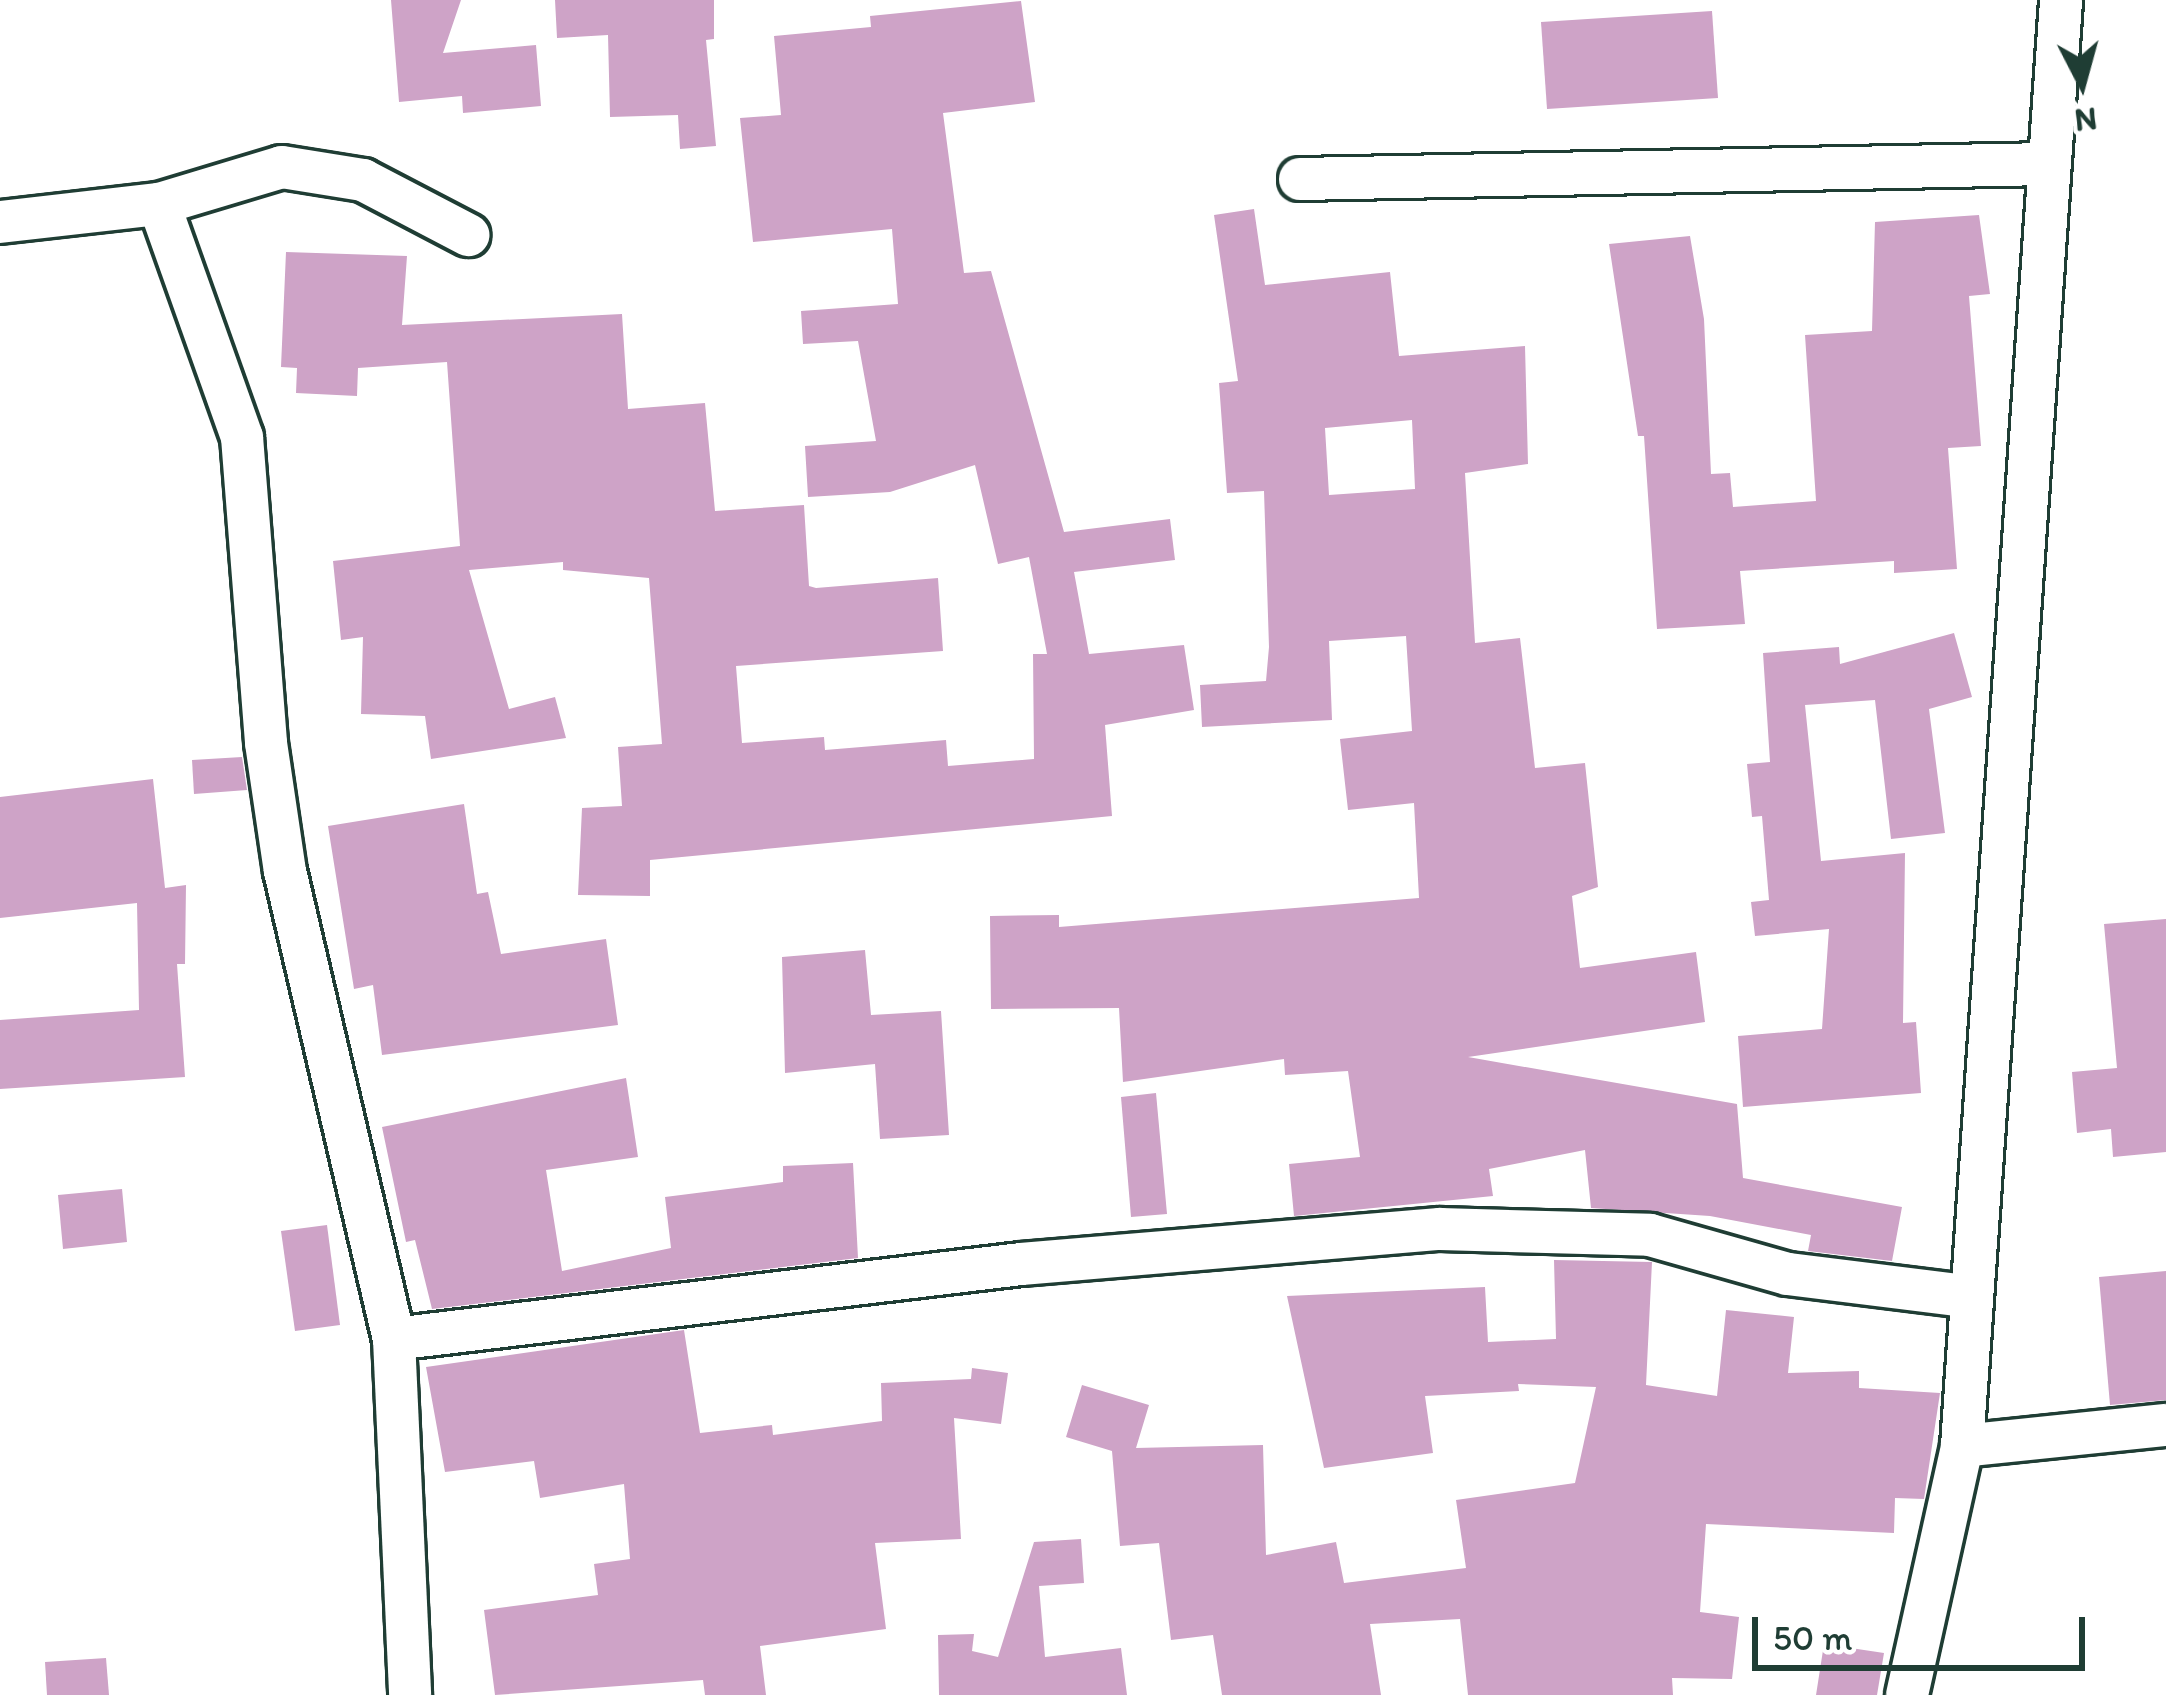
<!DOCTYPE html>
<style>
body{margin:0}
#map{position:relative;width:2166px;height:1695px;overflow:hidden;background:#fff;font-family:Itim,sans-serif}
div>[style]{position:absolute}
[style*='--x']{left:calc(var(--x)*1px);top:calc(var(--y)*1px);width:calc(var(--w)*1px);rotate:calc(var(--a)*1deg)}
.building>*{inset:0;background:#cea3c7}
.roads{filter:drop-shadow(3px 0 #1f3d34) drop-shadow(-3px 0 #1f3d34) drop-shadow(0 3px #1f3d34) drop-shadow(0 -3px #1f3d34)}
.street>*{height:42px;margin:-21px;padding:0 21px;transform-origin:21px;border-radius:21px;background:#fff}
span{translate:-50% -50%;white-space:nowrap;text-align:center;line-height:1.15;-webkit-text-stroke:9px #fff;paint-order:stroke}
.north{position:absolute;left:2022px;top:24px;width:120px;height:120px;-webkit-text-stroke:9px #fff;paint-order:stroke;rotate:174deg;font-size:33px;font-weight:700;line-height:48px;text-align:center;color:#1f3d34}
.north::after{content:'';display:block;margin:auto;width:42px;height:54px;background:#1f3d34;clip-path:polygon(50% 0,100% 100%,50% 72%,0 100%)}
.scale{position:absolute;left:1752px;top:1617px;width:333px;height:54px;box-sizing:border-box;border:6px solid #1f3d34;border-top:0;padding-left:15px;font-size:36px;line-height:42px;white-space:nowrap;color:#1f3d34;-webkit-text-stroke:9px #fff;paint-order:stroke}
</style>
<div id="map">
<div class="building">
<div style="clip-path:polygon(391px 0,461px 0,443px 53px,536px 45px,541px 106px,463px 113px,462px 96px,399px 102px)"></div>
<div style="clip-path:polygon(555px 0,714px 0,714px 39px,706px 40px,716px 146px,680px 149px,678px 115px,610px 117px,608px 35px,557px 38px)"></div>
<div style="clip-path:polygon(1021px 1px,1035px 102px,943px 113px,964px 273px,991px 271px,1064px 532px,1170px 519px,1175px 560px,1074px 572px,1089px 654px,1184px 645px,1194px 710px,1105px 725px,1112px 816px,650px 860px,650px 896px,578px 895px,582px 808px,622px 806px,618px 747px,662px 744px,649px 578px,563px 570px,563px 562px,469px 570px,509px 709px,555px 697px,566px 738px,431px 759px,425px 716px,361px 714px,363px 637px,341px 640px,333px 561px,460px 546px,447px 362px,358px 368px,357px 396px,296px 393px,297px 368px,281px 367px,286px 252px,407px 256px,402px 325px,622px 314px,628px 409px,705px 403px,715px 511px,804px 505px,809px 586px,816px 588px,938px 578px,943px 651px,736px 666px,742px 743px,824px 737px,825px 750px,946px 740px,948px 766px,1034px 759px,1033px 654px,1047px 654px,1029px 557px,998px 564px,975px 465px,890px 492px,808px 497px,805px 446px,876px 441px,858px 341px,803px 344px,801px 311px,898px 304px,892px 229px,753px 242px,740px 118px,781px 115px,774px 36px,871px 27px,870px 16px)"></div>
<div style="clip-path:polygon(1712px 11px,1718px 98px,1547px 109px,1541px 22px)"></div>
<div style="clip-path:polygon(evenodd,1254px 209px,1265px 285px,1390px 272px,1399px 356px,1525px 346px,1528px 464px,1465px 473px,1475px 643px,1520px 638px,1535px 768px,1585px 763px,1598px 887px,1572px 896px,1580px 968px,1696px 952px,1705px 1022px,1468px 1057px,1737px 1104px,1743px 1178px,1902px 1207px,1892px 1261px,1808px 1251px,1811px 1235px,1710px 1216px,1591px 1208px,1585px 1150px,1489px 1169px,1493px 1196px,1294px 1216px,1289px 1164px,1360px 1157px,1348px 1071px,1285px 1075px,1284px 1059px,1123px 1082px,1119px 1008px,991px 1009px,990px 916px,1059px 915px,1059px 927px,1419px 898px,1414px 803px,1348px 810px,1340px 739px,1412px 731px,1406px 636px,1329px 641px,1332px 720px,1202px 727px,1200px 685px,1266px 681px,1269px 647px,1264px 491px,1227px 493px,1219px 383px,1238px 381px,1214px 215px,1254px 209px,1412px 420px,1415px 489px,1329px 495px,1325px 428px,1412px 420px)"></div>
<div style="clip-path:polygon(1979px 215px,1990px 294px,1969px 296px,1981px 446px,1948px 448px,1957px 569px,1894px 573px,1894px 561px,1740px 571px,1745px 624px,1657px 629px,1644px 436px,1638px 436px,1609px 244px,1690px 236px,1704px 319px,1711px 474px,1730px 473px,1733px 507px,1816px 501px,1805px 335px,1872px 331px,1875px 222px)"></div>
<div style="clip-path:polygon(1954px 633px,1972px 697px,1929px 709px,1945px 833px,1891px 839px,1875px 700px,1805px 705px,1821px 861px,1905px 853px,1903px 1023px,1916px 1022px,1921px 1093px,1743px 1107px,1738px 1036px,1822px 1029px,1829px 929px,1755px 936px,1751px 902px,1769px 900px,1762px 816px,1752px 817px,1747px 764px,1770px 762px,1763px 653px,1839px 647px,1840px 664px)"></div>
<div style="clip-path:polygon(242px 757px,247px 790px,194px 794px,192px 760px)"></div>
<div style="clip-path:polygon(153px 779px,165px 888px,186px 885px,185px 964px,177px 964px,185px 1077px,0 1089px,0 1020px,139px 1010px,137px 903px,0 918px,0 797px)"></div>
<div style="clip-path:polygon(464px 804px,477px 894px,488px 892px,501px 954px,606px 939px,618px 1025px,382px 1055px,373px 985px,354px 989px,328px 826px)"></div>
<div style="clip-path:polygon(2166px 919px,2166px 1152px,2113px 1157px,2111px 1129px,2077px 1133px,2072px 1072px,2117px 1068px,2104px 924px)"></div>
<div style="clip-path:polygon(865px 950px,871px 1015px,941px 1011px,949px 1135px,880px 1139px,875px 1064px,785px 1073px,782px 957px)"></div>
<div style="clip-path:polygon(626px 1078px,638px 1157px,546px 1170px,562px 1271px,671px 1248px,665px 1197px,783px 1182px,783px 1166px,853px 1163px,858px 1258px,432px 1309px,415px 1240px,406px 1242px,382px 1127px)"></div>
<div style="clip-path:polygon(1156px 1093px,1167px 1214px,1131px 1217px,1121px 1097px)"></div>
<div style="clip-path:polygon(122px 1189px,127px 1242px,63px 1249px,58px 1195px)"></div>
<div style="clip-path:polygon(327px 1225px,340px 1325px,295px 1331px,281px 1231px)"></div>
<div style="clip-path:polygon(1554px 1260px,1652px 1262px,1646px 1385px,1717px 1396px,1726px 1310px,1794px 1317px,1788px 1373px,1859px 1371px,1859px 1388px,1940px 1393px,1924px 1499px,1895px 1498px,1894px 1533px,1706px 1524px,1700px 1612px,1739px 1617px,1732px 1679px,1672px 1678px,1673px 1695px,1468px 1695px,1460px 1619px,1370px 1624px,1381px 1695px,1222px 1695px,1213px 1635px,1171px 1640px,1159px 1543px,1120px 1546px,1112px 1451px,1066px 1437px,1082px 1385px,1149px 1405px,1136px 1448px,1263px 1445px,1266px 1555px,1336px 1542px,1344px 1583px,1466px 1568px,1456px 1500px,1575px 1483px,1596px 1387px,1518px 1384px,1519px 1391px,1425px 1396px,1433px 1453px,1324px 1468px,1287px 1296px,1485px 1287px,1488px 1342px,1556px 1339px)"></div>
<div style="clip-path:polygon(2166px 1271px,2166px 1400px,2110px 1405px,2099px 1277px)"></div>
<div style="clip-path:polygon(684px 1330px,700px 1433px,772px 1425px,773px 1435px,882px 1421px,881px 1383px,971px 1379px,972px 1368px,1008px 1373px,1001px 1424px,954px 1418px,961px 1539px,875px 1543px,886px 1629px,760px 1646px,766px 1695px,705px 1695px,703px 1680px,495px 1695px,484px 1610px,598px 1595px,594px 1564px,630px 1559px,624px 1484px,540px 1498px,534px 1461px,445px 1472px,426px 1367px)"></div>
<div style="clip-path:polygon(1081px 1539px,1084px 1583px,1039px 1586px,1045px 1657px,1121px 1648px,1127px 1695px,939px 1695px,938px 1635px,974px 1634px,972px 1651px,998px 1657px,1034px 1542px)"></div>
<div style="clip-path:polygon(1824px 1644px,1884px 1653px,1877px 1695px,1816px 1695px)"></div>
<div style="clip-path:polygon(106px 1658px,109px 1695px,47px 1695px,45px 1662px)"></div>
</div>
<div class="roads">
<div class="street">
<div style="--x:1300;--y:179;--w:748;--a:-1.15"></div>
<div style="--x:159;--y:204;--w:247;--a:70.4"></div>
<div style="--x:242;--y:437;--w:307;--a:85.5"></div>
<div style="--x:266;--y:743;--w:129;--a:81.6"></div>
<div style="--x:285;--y:871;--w:481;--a:76.9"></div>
<div style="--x:394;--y:1339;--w:356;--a:87.4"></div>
<div style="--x:0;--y:222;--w:160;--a:-6.5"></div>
<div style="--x:159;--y:204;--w:128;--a:-16.7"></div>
<div style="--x:282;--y:167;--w:82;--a:9.1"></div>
<div style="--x:363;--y:180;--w:119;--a:27.6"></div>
<div style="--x:394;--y:1339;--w:631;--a:-6.82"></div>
<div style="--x:1021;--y:1264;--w:420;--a:-4.8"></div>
<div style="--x:1440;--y:1229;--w:210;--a:1.6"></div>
<div style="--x:1650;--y:1235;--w:143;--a:15.8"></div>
<div style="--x:1788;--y:1274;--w:185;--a:7.1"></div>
<div style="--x:1962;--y:1446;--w:205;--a:-5.9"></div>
<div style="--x:1907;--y:1695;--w:255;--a:-77.5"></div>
<div style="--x:1962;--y:1446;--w:1449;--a:-86.08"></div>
</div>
</div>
<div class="north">N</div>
<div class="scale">50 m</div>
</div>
